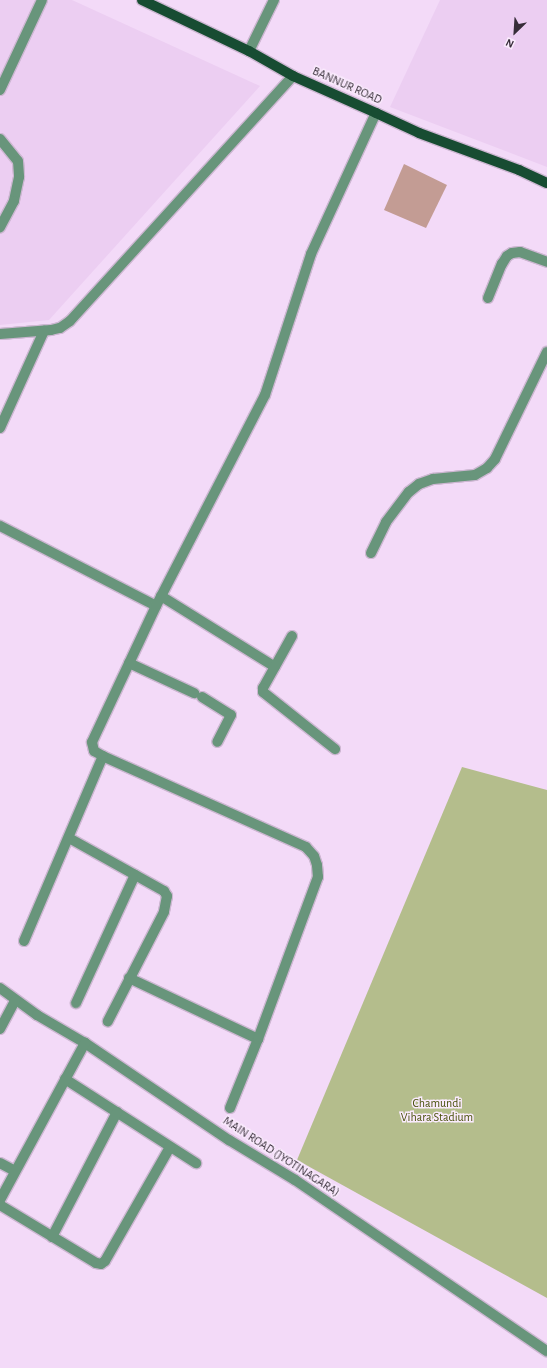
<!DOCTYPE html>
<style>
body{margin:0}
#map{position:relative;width:547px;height:1368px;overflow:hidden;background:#f3daf8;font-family:"Alegreya Sans",sans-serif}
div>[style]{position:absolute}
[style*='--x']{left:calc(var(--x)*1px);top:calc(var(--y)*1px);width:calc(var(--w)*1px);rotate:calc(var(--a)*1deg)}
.built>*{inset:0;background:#eccef2}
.green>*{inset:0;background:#b4bd8c}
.building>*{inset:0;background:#c39c94}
.roads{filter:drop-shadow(1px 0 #cdb7d2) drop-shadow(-1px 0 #cdb7d2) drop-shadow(0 1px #cdb7d2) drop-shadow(0 -1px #cdb7d2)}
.minor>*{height:10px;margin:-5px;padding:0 5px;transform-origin:5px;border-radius:5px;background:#68957b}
.major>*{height:10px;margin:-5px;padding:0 5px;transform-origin:5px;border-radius:5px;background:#174c32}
span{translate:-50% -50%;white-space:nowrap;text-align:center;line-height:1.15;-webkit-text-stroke:3px #faebfd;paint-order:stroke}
.street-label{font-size:12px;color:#372d39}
.park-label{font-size:12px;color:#48500a}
.north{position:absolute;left:495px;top:12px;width:40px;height:40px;-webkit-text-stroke:3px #faebfd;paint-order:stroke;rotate:205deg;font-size:11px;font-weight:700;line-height:16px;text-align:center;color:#372d39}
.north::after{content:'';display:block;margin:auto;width:14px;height:18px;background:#372d39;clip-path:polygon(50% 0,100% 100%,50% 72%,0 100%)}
</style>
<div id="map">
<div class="built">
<div style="clip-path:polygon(0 0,72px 0,260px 86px,49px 320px,0 325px)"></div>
<div style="clip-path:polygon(440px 0,547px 0,547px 167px,390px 107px)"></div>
</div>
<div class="green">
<div style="clip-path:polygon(462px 767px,547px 790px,547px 1298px,297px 1160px)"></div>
</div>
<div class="building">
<div style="clip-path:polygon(404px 164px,447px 185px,426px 228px,384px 210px)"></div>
</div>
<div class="roads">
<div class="minor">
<div style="--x:249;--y:51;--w:57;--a:-63.9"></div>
<div style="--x:0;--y:90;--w:99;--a:-65"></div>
<div style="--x:0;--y:139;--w:28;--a:51"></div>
<div style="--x:18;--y:161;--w:16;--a:86"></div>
<div style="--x:19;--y:177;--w:25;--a:102"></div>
<div style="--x:14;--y:201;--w:30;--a:118"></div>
<div style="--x:488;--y:298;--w:37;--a:-68"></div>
<div style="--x:502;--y:264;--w:9;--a:-58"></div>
<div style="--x:507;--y:256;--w:6;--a:-31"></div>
<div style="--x:512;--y:253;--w:8;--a:-7"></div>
<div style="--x:520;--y:252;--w:29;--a:20"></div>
<div style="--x:0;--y:334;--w:51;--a:-4.5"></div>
<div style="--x:51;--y:330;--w:9;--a:-13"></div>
<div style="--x:60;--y:328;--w:12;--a:-35"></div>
<div style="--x:70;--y:321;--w:331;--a:-47.7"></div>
<div style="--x:0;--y:428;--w:107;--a:-65.6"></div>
<div style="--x:0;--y:526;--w:175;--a:27.1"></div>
<div style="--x:371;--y:553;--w:34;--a:-64"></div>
<div style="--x:386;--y:522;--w:38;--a:-53"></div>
<div style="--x:409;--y:492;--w:13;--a:-39"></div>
<div style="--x:419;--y:484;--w:15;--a:-20"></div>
<div style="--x:433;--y:479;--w:42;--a:-5.4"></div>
<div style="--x:475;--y:475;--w:14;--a:-30"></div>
<div style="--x:487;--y:468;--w:12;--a:-48"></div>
<div style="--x:495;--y:459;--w:119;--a:-64.1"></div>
<div style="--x:161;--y:596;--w:134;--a:31.9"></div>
<div style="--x:292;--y:636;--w:60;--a:119.1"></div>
<div style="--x:263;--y:688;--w:4;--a:90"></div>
<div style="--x:263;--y:692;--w:92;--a:38.4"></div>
<div style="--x:129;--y:663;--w:72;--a:24.8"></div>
<div style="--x:202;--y:697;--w:34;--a:32"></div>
<div style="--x:231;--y:715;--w:30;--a:117"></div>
<div style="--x:69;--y:838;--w:109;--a:29.2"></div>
<div style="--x:164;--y:891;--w:6;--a:59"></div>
<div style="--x:167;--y:896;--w:16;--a:101"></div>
<div style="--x:164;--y:912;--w:123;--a:117.2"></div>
<div style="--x:24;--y:941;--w:201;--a:-66.9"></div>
<div style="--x:129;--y:978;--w:143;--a:25.3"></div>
<div style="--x:0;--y:988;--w:46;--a:36.1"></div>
<div style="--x:37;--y:1015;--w:56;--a:30.3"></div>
<div style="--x:85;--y:1043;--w:174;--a:34"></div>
<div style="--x:229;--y:1140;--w:77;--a:31.2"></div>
<div style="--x:295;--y:1180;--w:305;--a:34.2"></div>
<div style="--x:76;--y:1003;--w:141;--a:-65.3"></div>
<div style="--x:0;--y:1029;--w:32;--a:-62"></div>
<div style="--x:65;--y:1079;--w:156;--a:32.7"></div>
<div style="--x:230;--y:1108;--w:74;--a:-67.9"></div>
<div style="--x:258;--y:1039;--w:173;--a:-69.7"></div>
<div style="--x:318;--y:877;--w:12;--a:-95"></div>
<div style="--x:317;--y:865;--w:9;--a:-108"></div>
<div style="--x:314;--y:856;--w:12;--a:-132"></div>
<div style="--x:306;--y:847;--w:222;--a:-155.9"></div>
<div style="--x:103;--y:756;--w:10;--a:-151"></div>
<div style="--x:94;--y:751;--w:9;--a:-103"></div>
<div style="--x:92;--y:742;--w:150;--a:-64.8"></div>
<div style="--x:156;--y:606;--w:237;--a:-62.7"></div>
<div style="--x:265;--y:395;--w:148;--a:-71.9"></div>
<div style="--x:311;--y:254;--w:155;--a:-65.3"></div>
<div style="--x:0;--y:1163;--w:17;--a:28"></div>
<div style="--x:0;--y:1200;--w:179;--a:-61.6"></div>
<div style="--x:0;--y:1205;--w:112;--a:31.1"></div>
<div style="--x:96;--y:1263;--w:5;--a:11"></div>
<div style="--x:101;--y:1264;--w:5;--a:-37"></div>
<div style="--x:105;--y:1261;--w:131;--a:-60.3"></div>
<div style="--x:52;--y:1237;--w:141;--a:-62.5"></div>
</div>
<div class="major">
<div style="--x:142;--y:0;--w:119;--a:25.5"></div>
<div style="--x:249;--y:51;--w:51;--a:29.6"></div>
<div style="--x:293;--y:76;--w:91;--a:24"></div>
<div style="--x:376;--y:113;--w:47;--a:24.9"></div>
<div style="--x:419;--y:133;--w:107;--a:20.3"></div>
<div style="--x:519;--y:170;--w:31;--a:25"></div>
</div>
</div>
<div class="street-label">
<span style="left:347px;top:86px;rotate:24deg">BANNUR ROAD</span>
<span style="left:281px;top:1157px;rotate:33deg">MAIN ROAD (JYOTINAGARA)</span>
</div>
<div class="park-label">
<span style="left:437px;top:1111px">Chamundi<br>Vihara Stadium</span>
</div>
<div class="north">N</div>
</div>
